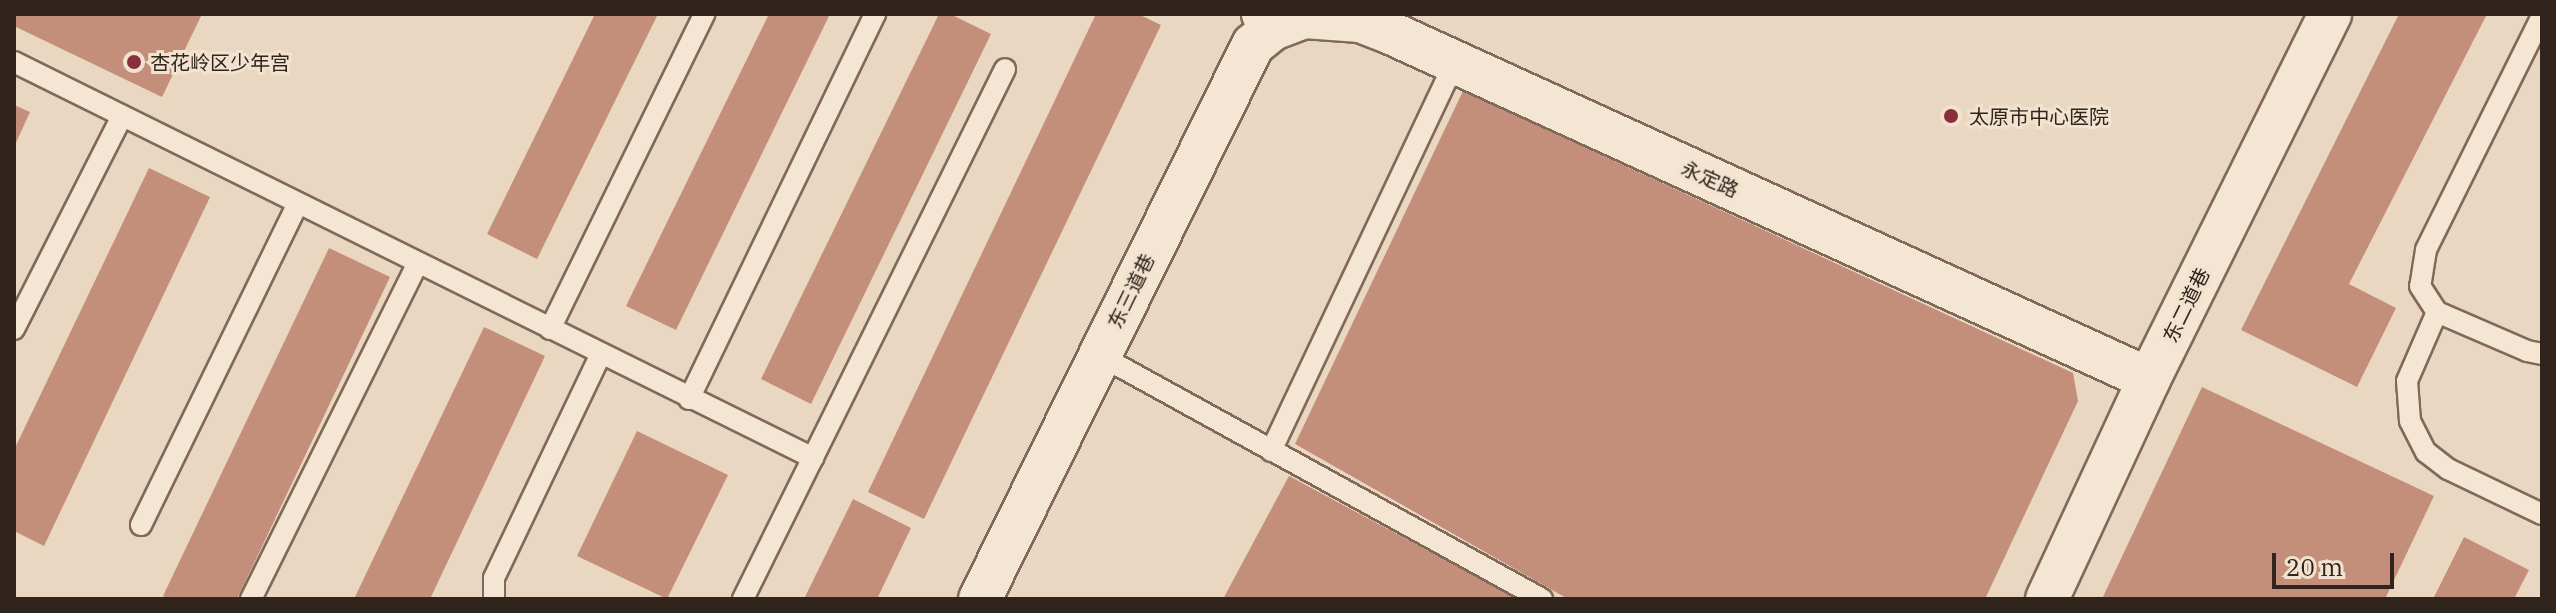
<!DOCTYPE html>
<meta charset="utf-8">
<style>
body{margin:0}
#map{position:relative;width:2556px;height:613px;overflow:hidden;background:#e9d7c1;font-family:"IBM Plex Serif","Noto Sans SC",serif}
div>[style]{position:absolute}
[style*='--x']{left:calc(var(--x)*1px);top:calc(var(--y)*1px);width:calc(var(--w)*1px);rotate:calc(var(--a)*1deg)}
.building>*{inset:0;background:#c38f7a}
.roads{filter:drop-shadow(2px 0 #80695a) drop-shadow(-2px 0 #80695a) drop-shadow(0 2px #80695a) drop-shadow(0 -2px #80695a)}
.service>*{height:20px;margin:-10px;padding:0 10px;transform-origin:10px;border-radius:10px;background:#f5e6d3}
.minor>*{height:42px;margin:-21px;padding:0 21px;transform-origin:21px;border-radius:21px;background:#f5e6d3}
.dots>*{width:22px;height:22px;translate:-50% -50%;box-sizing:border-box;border:4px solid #f1e3cf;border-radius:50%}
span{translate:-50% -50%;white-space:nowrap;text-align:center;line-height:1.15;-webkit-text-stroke:6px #f1e3cf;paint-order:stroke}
.poi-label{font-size:20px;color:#31241d}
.left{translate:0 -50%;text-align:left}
.street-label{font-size:20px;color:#31241d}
.frame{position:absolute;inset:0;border:16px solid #31241d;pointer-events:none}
.scale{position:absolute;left:2272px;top:553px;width:122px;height:36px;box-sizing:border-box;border:4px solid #31241d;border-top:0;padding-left:10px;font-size:24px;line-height:28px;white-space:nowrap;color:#31241d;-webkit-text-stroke:6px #f1e3cf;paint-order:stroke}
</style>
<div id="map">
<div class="building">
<div style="clip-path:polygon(14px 14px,202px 14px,162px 97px,14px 26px)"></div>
<div style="clip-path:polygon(595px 14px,658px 14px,537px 259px,487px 234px)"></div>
<div style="clip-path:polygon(769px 14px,830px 14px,676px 330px,626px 306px)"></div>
<div style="clip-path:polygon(939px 14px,950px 14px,991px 34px,811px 404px,761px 379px)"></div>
<div style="clip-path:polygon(1096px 14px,1138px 14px,1161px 25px,924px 519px,868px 492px)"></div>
<div style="clip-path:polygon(2399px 14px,2487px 14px,2349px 284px,2396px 308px,2357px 387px,2241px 330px)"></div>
<div style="clip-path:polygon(1463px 91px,2073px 373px,2078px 401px,1985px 599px,1568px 599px,1295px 444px)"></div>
<div style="clip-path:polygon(14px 105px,30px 112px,14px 147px)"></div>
<div style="clip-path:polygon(149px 168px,210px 197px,44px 546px,14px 531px,14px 450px)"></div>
<div style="clip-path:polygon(329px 248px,390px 277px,237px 599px,169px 599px,163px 596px)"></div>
<div style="clip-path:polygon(484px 327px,545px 356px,430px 599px,354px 599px)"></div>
<div style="clip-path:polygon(2202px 387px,2434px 496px,2385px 599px,2102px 599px)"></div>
<div style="clip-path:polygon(637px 431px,728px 475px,667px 599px,577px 556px)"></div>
<div style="clip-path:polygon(1289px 476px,1518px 599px,1223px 599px)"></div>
<div style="clip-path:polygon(853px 499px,911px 528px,877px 599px,804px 599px)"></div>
<div style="clip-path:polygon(2464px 537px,2529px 570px,2514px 599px,2433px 599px)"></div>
</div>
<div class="roads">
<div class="service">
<div style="--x:2542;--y:16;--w:261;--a:116.4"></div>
<div style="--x:2426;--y:250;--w:36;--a:99"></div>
<div style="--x:2420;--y:286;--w:31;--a:57"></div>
<div style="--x:2437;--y:312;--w:98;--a:23.4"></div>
<div style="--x:2527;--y:351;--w:15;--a:11"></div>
<div style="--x:14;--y:62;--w:892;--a:26.36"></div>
<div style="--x:2437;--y:312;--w:75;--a:113.5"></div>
<div style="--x:2407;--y:381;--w:40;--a:85.7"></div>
<div style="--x:2410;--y:421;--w:35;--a:63"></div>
<div style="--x:2426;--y:452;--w:28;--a:38"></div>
<div style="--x:2448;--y:469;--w:104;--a:25.6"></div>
<div style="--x:14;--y:329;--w:239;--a:-63.1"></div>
<div style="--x:550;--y:329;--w:351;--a:-63.9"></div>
<div style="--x:1099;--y:355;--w:506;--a:28.85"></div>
<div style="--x:689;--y:399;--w:428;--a:-64.2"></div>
<div style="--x:1271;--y:451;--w:429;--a:-64.7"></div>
<div style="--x:141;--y:525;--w:356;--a:-64"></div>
<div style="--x:251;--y:599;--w:373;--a:-63.6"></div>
<div style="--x:494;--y:599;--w:21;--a:-90"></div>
<div style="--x:494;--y:578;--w:246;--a:-64.5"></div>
<div style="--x:743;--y:599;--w:591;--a:-63.69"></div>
</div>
<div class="minor">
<div style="--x:1263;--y:14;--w:97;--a:4.1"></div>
<div style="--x:1360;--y:21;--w:33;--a:21"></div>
<div style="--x:1391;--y:33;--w:833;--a:24.54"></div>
<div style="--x:980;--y:599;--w:618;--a:-63.77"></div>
<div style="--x:1253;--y:45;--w:26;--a:-39"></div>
<div style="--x:1273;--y:29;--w:34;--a:-21"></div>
<div style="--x:2047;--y:599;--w:242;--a:-65.1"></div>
<div style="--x:2149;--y:379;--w:407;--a:-63.6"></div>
</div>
</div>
<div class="dots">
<div style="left:134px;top:62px;background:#89303d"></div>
<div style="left:1951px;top:116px;background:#89303d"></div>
</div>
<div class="poi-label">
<span class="left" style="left:150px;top:62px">杏花岭区少年宫</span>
<span class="left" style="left:1969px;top:116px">太原市中心医院</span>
</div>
<div class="street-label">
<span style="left:1710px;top:179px;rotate:24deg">永定路</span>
<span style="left:1131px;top:291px;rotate:-64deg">东三道巷</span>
<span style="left:2186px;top:305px;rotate:-64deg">东二道巷</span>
</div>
<div class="frame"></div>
<div class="scale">20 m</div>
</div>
